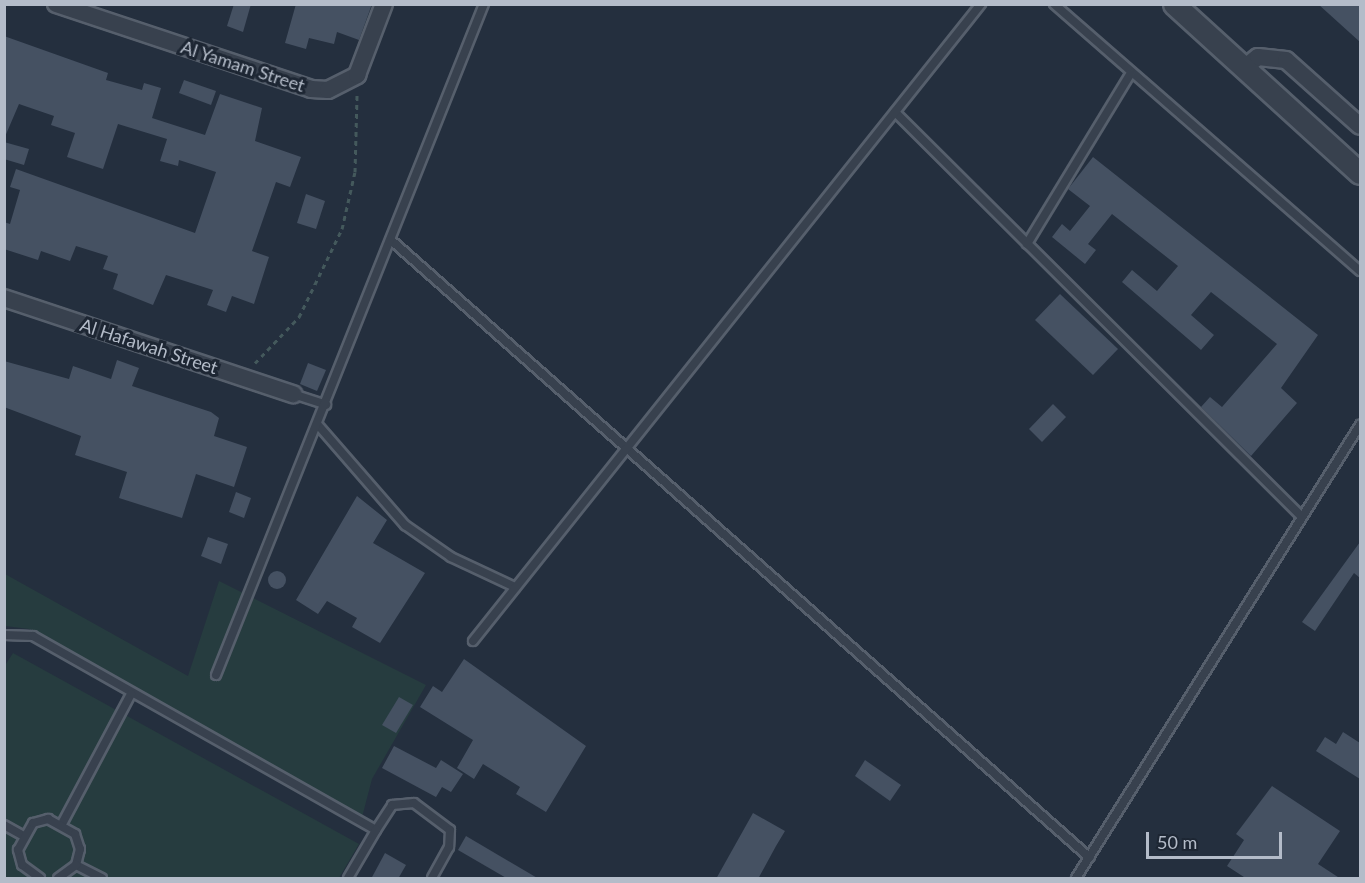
<!DOCTYPE html>
<style>
body{margin:0}
#map{position:relative;width:1365px;height:883px;overflow:hidden;background:#242f3e;font-family:Lato,sans-serif}
div>[style]{position:absolute}
[style*='--x']{left:calc(var(--x)*1px);top:calc(var(--y)*1px);width:calc(var(--w)*1px);rotate:calc(var(--a)*1deg)}
.green>*{inset:0;background:#263c3f}
.building>*{inset:0;background:#455162}
.round{border-radius:50%}
.path>*{height:3px;margin-top:-1.5px;transform-origin:0;background:repeating-linear-gradient(90deg,#44595c 0 4.5px,transparent 0 9px)}
.roads{filter:drop-shadow(2px 0 #565f6c) drop-shadow(-2px 0 #565f6c) drop-shadow(0 2px #565f6c) drop-shadow(0 -2px #565f6c)}
.service>*{height:8px;margin:-4px;padding:0 4px;transform-origin:4px;border-radius:4px;background:#38414e}
.minor>*{height:16px;margin:-8px;padding:0 8px;transform-origin:8px;border-radius:8px;background:#38414e}
.tertiary>*{height:21px;margin:-10.5px;padding:0 10.5px;transform-origin:10.5px;border-radius:10.5px;background:#38414e}
span{translate:-50% -50%;white-space:nowrap;text-align:center;line-height:1.15;-webkit-text-stroke:6px #1d2633;paint-order:stroke}
.street-label{font-size:18px;color:#b4bcc9}
.frame{position:absolute;inset:0;border:6px solid #b4bcc9;pointer-events:none}
.scale{position:absolute;left:1146px;top:832px;width:136px;height:27px;box-sizing:border-box;border:3px solid #b4bcc9;border-top:0;padding-left:8px;font-size:18px;line-height:21px;white-space:nowrap;color:#b4bcc9;-webkit-text-stroke:4px #1d2633;paint-order:stroke}
</style>
<div id="map">
<div class="green">
<div style="clip-path:polygon(5px 574px,188px 676px,219px 581px,426px 685px,372px 779px,361px 821px,29px 629px,5px 626px)"></div>
<div style="clip-path:polygon(13px 653px,359px 844px,339px 878px,5px 878px,4px 667px)"></div>
</div>
<div class="building">
<div style="clip-path:polygon(234px 4px,251px 4px,243px 32px,227px 26px)"></div>
<div style="clip-path:polygon(296px 4px,372px 4px,359px 40px,337px 32px,334px 44px,309px 38px,306px 49px,285px 43px)"></div>
<div style="clip-path:polygon(1318px 4px,1360px 4px,1360px 42px)"></div>
<div style="clip-path:polygon(4px 36px,108px 73px,106px 80px,142px 90px,144px 83px,161px 88px,152px 118px,205px 135px,220px 94px,262px 108px,255px 141px,301px 157px,290px 187px,276px 182px,252px 251px,269px 257px,254px 304px,232px 296px,226px 312px,207px 305px,213px 290px,166px 275px,153px 305px,113px 289px,118px 274px,103px 269px,108px 256px,76px 246px,70px 261px,41px 251px,38px 260px,4px 249px,4px 222px,10px 224px,20px 190px,10px 187px,16px 169px,195px 233px,216px 172px,179px 160px,178px 166px,160px 161px,167px 139px,118px 124px,103px 169px,67px 157px,75px 133px,51px 125px,54px 116px,19px 104px,4px 139px)"></div>
<div style="clip-path:polygon(184px 80px,216px 91px,211px 105px,179px 93px)"></div>
<div style="clip-path:polygon(4px 142px,29px 149px,24px 165px,4px 159px)"></div>
<div style="clip-path:polygon(1093px 157px,1318px 335px,1281px 388px,1297px 403px,1251px 456px,1201px 407px,1210px 397px,1222px 407px,1277px 344px,1211px 292px,1191px 315px,1214px 335px,1201px 350px,1122px 282px,1132px 270px,1157px 291px,1178px 266px,1112px 214px,1088px 244px,1096px 250px,1085px 264px,1052px 237px,1062px 224px,1070px 231px,1090px 206px,1068px 189px)"></div>
<div style="clip-path:polygon(306px 194px,325px 201px,316px 229px,297px 223px)"></div>
<div style="clip-path:polygon(1060px 294px,1118px 349px,1093px 375px,1035px 320px)"></div>
<div style="clip-path:polygon(117px 360px,139px 368px,132px 386px,211px 412px,219px 418px,214px 436px,247px 447px,234px 487px,196px 474px,182px 518px,119px 498px,127px 472px,75px 455px,81px 436px,4px 407px,4px 361px,69px 379px,73px 366px,111px 379px)"></div>
<div style="clip-path:polygon(308px 363px,326px 370px,317px 391px,300px 384px)"></div>
<div style="clip-path:polygon(1053px 404px,1066px 417px,1042px 442px,1029px 429px)"></div>
<div style="clip-path:polygon(236px 492px,251px 498px,244px 518px,229px 512px)"></div>
<div style="clip-path:polygon(357px 496px,387px 520px,373px 543px,425px 573px,380px 643px,352px 627px,357px 618px,327px 601px,318px 614px,296px 600px)"></div>
<div style="clip-path:polygon(208px 537px,228px 544px,221px 564px,201px 556px)"></div>
<div style="clip-path:polygon(1360px 542px,1360px 578px,1354px 573px,1315px 631px,1302px 622px)"></div>
<div class="round" style="left:268px;top:571px;width:18px;height:18px"></div>
<div style="clip-path:polygon(464px 659px,586px 746px,546px 812px,516px 794px,520px 787px,483px 764px,474px 779px,457px 768px,473px 740px,420px 707px,433px 686px,442px 692px)"></div>
<div style="clip-path:polygon(399px 697px,413px 705px,396px 733px,382px 725px)"></div>
<div style="clip-path:polygon(1343px 732px,1360px 743px,1360px 779px,1316px 751px,1325px 737px,1336px 744px)"></div>
<div style="clip-path:polygon(394px 746px,436px 768px,441px 760px,463px 774px,451px 792px,442px 787px,436px 797px,382px 768px)"></div>
<div style="clip-path:polygon(865px 760px,901px 785px,890px 801px,855px 776px)"></div>
<div style="clip-path:polygon(1272px 786px,1340px 831px,1318px 864px,1341px 879px,1247px 879px,1227px 866px,1244px 840px,1236px 834px)"></div>
<div style="clip-path:polygon(753px 813px,785px 831px,776px 846px,758px 879px,716px 879px)"></div>
<div style="clip-path:polygon(466px 836px,539px 879px,508px 879px,458px 850px)"></div>
<div style="clip-path:polygon(385px 853px,406px 865px,398px 879px,371px 879px)"></div>
</div>
<div class="path">
<div style="--x:255;--y:363;--w:64;--a:-46.3"></div>
<div style="--x:299;--y:317;--w:98;--a:-64"></div>
<div style="--x:342;--y:229;--w:58;--a:-77.2"></div>
<div style="--x:355;--y:172;--w:78;--a:-88.5"></div>
</div>
<div class="roads">
<div class="service">
<div style="--x:1054;--y:4;--w:406;--a:41.1"></div>
<div style="--x:895;--y:112;--w:574;--a:44.86"></div>
<div style="--x:391;--y:240;--w:932;--a:41.48"></div>
<div style="--x:1027;--y:244;--w:200;--a:-58.7"></div>
<div style="--x:293;--y:394;--w:35;--a:18"></div>
<div style="--x:318;--y:425;--w:133;--a:49"></div>
<div style="--x:405;--y:525;--w:56;--a:34.8"></div>
<div style="--x:451;--y:557;--w:71;--a:25.1"></div>
<div style="--x:4;--y:635;--w:29;--a:2"></div>
<div style="--x:33;--y:636;--w:394;--a:29.5"></div>
<div style="--x:376;--y:830;--w:30;--a:-57"></div>
<div style="--x:392;--y:805;--w:22;--a:-5"></div>
<div style="--x:414;--y:803;--w:45;--a:36.9"></div>
<div style="--x:450;--y:830;--w:17;--a:93"></div>
<div style="--x:449;--y:847;--w:35;--a:119"></div>
<div style="--x:473;--y:641;--w:815;--a:-51.43"></div>
<div style="--x:216;--y:675;--w:723;--a:-68.23"></div>
<div style="--x:63;--y:822;--w:145;--a:-62"></div>
<div style="--x:4;--y:825;--w:21;--a:29"></div>
<div style="--x:76;--y:865;--w:29;--a:27"></div>
<div style="--x:40;--y:878;--w:22;--a:-144"></div>
<div style="--x:22;--y:865;--w:16;--a:-105"></div>
<div style="--x:18;--y:850;--w:31;--a:-61"></div>
<div style="--x:33;--y:823;--w:16;--a:-15"></div>
<div style="--x:48;--y:819;--w:31;--a:29"></div>
<div style="--x:75;--y:834;--w:16;--a:72"></div>
<div style="--x:80;--y:849;--w:16;--a:104"></div>
<div style="--x:76;--y:865;--w:22;--a:144"></div>
<div style="--x:348;--y:878;--w:56;--a:-59.7"></div>
<div style="--x:1076;--y:878;--w:535;--a:-57.92"></div>
</div>
<div class="minor">
<div style="--x:56;--y:4;--w:269;--a:18.4"></div>
<div style="--x:311;--y:89;--w:17;--a:3"></div>
<div style="--x:328;--y:90;--w:33;--a:-27"></div>
<div style="--x:357;--y:75;--w:76;--a:-69.2"></div>
<div style="--x:1243;--y:69;--w:19;--a:-39"></div>
<div style="--x:1258;--y:57;--w:28;--a:6"></div>
<div style="--x:1286;--y:60;--w:99;--a:41.7"></div>
<div style="--x:4;--y:298;--w:305;--a:18.4"></div>
</div>
<div class="tertiary">
<div style="--x:1174;--y:4;--w:251;--a:42.3"></div>
</div>
</div>
<div class="street-label">
<span style="left:243px;top:66px;rotate:18deg">Al Yamam Street</span>
<span style="left:149px;top:346px;rotate:18deg">Al Hafawah Street</span>
</div>
<div class="frame"></div>
<div class="scale">50 m</div>
</div>
